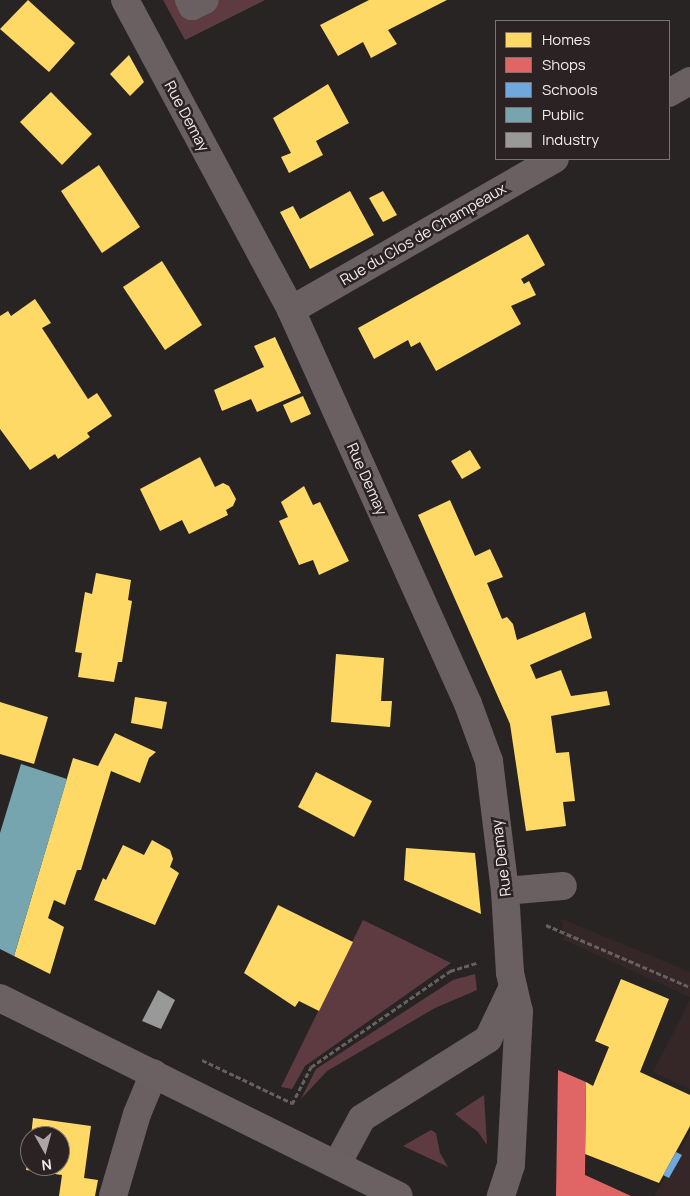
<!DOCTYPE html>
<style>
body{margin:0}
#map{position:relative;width:690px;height:1196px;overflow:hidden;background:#292424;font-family:Manrope,sans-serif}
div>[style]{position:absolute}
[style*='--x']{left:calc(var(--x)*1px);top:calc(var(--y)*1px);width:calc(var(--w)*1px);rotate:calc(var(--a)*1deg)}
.built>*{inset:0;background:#352728}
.green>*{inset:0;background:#5e3b41}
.homes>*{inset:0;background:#ffd966}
.shops>*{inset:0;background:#e06666}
.schools>*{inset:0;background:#6fa8dc}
.public>*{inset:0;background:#76a5af}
.industry>*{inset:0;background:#999}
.path>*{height:3px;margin-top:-1.5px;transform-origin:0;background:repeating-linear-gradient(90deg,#676061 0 5px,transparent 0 7.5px)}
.minor>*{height:28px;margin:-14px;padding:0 14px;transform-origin:14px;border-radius:14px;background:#6a6062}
.major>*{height:28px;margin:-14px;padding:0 14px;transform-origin:14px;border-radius:14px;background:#6b6062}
span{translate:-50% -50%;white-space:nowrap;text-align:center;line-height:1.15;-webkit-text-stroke:5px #2b2223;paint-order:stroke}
.street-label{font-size:15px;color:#f3eced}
.legend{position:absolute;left:495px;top:20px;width:175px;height:140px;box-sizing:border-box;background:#2b2223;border:1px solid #7b7374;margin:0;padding:6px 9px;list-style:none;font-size:15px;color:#f3eced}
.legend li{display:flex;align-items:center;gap:10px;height:25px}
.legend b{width:25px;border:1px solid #7b7374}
.north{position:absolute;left:20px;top:1126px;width:50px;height:50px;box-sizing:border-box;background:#2b2223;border:1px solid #7b7374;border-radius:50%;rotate:173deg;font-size:14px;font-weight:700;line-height:20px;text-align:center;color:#f3eced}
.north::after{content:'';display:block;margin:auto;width:18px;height:22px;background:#aca6a7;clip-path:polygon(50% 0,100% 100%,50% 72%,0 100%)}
</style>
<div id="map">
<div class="built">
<div style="clip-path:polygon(562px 919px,690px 972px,690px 997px,564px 940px)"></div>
<div style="clip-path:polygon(690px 1000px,690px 1089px,653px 1072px)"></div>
<div style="clip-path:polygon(690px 1132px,690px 1196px,655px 1196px,655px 1195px)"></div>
</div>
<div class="green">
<div style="clip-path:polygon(163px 0,265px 0,185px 40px)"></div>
<div style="clip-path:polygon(363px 920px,451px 963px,305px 1066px,292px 1089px,281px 1087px)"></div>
<div style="clip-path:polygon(475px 974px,477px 990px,435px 1008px,327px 1071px,301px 1099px,316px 1069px,453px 980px)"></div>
<div style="clip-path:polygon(484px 1095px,487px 1145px,478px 1132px,455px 1114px)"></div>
<div style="clip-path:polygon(431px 1130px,436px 1133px,440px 1153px,448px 1167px,403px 1146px)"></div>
</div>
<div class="homes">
<div style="clip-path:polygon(28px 0,75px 43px,49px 72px,0 29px)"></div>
<div style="clip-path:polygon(369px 0,447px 0,388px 30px,397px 44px,371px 58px,363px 42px,338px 56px,320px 25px)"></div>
<div style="clip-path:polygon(129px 55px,144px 82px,130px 96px,110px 74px)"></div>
<div style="clip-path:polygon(328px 84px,349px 123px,316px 141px,323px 155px,289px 173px,281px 157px,291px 153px,273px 118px)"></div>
<div style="clip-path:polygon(51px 92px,92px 134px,62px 165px,20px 122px)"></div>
<div style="clip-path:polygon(99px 165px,140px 227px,102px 253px,61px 191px)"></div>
<div style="clip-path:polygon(350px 191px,374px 235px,310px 269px,280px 212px,293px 206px,300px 219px)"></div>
<div style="clip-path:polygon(383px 191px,397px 215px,383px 222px,369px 198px)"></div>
<div style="clip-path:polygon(528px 234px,545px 265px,521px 279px,524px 284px,529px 281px,536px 295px,511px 306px,521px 324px,436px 371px,420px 342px,411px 347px,408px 340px,374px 359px,358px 328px)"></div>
<div style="clip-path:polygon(162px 261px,202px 325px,165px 350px,123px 287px)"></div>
<div style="clip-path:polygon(35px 299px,51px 323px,42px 328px,88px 399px,97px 393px,112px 416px,87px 433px,90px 437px,58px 459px,55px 454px,30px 470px,0 429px,0 316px,8px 311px,11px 316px)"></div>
<div style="clip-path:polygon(275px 337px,301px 393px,257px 412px,251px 399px,222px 411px,214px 390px,264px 367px,254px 346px)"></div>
<div style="clip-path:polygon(303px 396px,311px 414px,291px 423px,283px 405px)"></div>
<div style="clip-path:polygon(470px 450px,481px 468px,462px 479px,451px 461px)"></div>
<div style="clip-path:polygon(200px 457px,215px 487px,223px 483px,229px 486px,236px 499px,233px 506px,226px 510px,228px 515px,189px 534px,182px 520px,160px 531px,140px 489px)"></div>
<div style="clip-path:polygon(304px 486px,313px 505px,320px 502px,349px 561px,319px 575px,313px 560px,299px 565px,279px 521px,288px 517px,281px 502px)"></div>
<div style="clip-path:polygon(450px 500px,475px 556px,490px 549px,503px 577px,487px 583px,502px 619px,507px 617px,513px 624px,517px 640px,585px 612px,592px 638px,530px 665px,536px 679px,561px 670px,571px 696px,607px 691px,610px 705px,551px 716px,556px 753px,569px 752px,575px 801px,563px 802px,566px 826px,526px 831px,510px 724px,418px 515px)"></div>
<div style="clip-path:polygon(96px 573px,131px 580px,128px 600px,132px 601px,122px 662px,118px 662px,114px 682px,78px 677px,82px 653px,75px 652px,85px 592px,92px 594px)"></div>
<div style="clip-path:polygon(336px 654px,384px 658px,381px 701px,392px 701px,390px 727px,331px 722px)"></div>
<div style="clip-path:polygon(135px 697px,167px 702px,162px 729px,131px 723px)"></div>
<div style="clip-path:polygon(0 702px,48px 717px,34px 764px,0 754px)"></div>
<div style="clip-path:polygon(115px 733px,156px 752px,149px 758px,140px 783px,111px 771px,81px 870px,77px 870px,65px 905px,54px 900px,48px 918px,64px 927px,50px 974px,14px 956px,73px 758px,98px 766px)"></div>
<div style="clip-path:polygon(316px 772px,372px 801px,354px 837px,298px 807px)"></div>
<div style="clip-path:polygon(152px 840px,170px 850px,173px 859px,170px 867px,179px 873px,155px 925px,94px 900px,103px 878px,106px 880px,123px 845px,144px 855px)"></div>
<div style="clip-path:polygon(406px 848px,475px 853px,481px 914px,404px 880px)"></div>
<div style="clip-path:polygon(278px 905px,353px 942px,319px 1011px,299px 1001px,295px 1007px,244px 973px)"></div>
<div style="clip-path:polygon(621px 979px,669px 999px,640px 1072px,690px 1095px,690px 1126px,659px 1183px,585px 1154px,586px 1082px,593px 1086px,609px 1047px,595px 1041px)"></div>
<div style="clip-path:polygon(33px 1118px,91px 1126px,84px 1178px,98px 1180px,95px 1196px,59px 1196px,62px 1175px,26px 1170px,29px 1150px,30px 1166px,60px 1166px,60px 1136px,31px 1136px)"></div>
</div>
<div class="shops">
<div style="clip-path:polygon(558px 1070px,586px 1082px,585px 1175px,631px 1196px,556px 1196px)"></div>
</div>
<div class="schools">
<div style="clip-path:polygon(676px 1152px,682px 1155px,669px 1178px,663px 1175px)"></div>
</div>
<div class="public">
<div style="clip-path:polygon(21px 764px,67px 779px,14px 956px,0 949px,0 833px)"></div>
</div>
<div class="industry">
<div style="clip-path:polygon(158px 990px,175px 1000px,161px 1029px,142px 1021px)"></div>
</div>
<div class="path">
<div style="--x:546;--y:925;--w:157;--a:23.3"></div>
<div style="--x:202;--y:1060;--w:100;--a:25.5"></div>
<div style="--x:292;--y:1104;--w:42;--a:-62.8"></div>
<div style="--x:311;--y:1067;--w:169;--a:-34.6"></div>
<div style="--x:450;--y:971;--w:28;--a:-17"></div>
</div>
<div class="minor">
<div style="--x:125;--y:0;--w:352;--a:61.8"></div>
<div style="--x:291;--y:310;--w:432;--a:65.8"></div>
<div style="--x:468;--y:704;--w:61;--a:69.8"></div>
<div style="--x:489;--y:761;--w:131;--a:83"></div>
<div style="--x:505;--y:891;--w:82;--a:86.5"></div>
<div style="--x:510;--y:973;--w:39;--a:77"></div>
<div style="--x:519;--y:1011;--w:154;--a:93"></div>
<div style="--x:511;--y:1165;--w:33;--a:108"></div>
<div style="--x:189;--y:0;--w:7;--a:63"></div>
<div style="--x:192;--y:6;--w:14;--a:-25"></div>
<div style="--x:669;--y:93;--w:24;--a:-30"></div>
<div style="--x:291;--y:310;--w:304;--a:-29.8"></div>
<div style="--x:505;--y:891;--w:58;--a:-4.9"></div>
<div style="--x:337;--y:1164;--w:52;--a:-61.5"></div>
<div style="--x:362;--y:1118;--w:149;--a:-32.1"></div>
<div style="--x:488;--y:1039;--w:55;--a:-64.4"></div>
<div style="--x:113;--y:1196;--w:85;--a:-73.7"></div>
<div style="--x:137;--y:1114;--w:44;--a:-67.5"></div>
</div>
<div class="major">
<div style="--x:0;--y:998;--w:445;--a:26.4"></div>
</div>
<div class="street-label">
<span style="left:187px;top:116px;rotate:62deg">Rue Demay</span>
<span style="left:423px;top:234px;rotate:-30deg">Rue du Clos de Champeaux</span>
<span style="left:367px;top:479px;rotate:66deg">Rue Demay</span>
<span style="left:501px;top:858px;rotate:-97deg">Rue Demay</span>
</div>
<ul class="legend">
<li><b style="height:14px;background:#ffd966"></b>Homes</li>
<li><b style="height:14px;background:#e06666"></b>Shops</li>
<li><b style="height:14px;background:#6fa8dc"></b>Schools</li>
<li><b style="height:14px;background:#76a5af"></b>Public</li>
<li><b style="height:14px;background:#999"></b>Industry</li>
</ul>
<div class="north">N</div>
</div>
